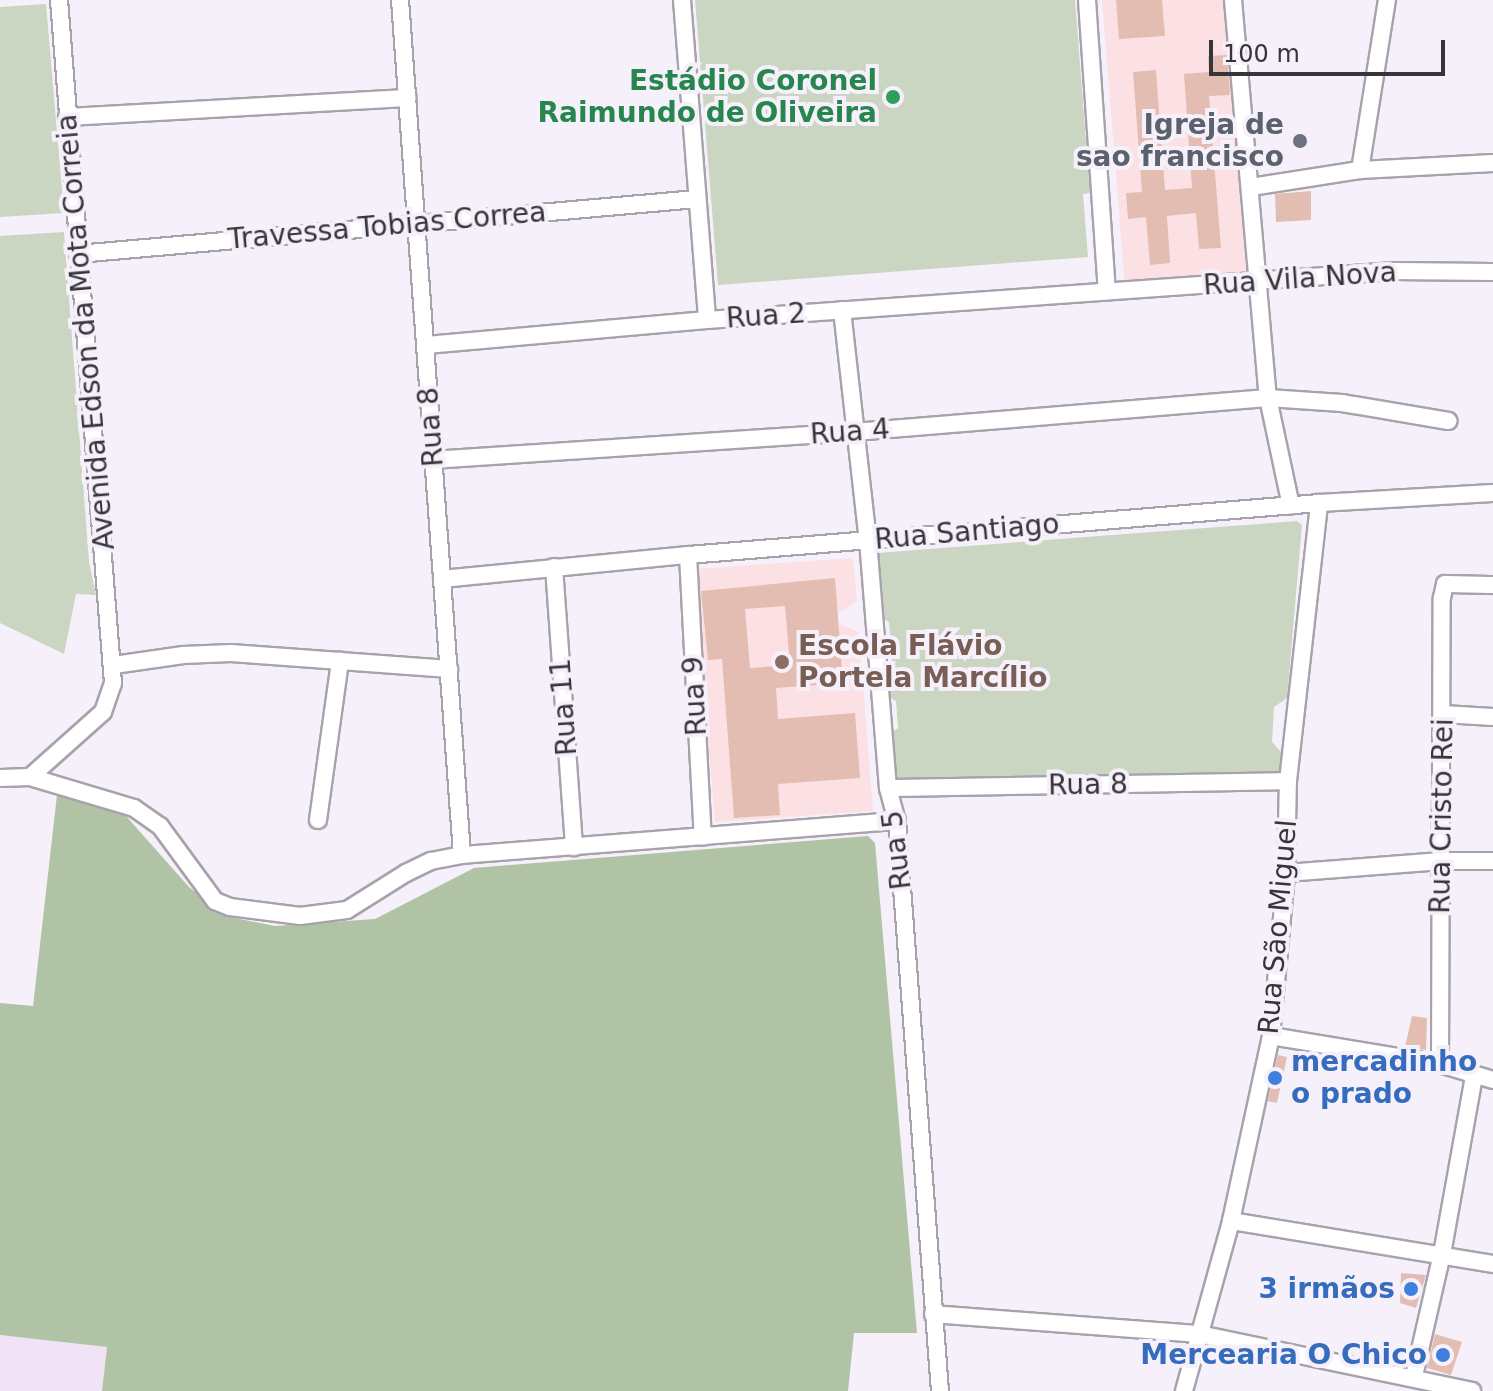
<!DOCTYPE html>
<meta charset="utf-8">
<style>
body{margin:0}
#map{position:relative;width:1493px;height:1391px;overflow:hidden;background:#f6f0fb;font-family:"DejaVu Sans",sans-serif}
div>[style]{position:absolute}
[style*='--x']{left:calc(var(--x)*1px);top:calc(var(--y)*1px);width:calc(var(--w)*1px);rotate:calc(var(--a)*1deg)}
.industrial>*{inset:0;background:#f1e3f7}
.education>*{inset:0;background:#fce1e4}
.green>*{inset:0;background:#cad6c2}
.forest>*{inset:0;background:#b0c3a5}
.building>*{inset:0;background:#e3bdb2}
.roads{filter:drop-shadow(2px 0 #a8a2ad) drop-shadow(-2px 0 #a8a2ad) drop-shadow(0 2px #a8a2ad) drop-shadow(0 -2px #a8a2ad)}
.minor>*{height:16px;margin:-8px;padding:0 8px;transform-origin:8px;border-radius:8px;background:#fff}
.dots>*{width:22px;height:22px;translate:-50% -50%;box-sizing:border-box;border:4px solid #f6f0fb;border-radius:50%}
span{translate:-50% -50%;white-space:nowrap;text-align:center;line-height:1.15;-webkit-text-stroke:8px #f6f0fb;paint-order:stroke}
.leisure-label{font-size:28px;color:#27864d;font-weight:700}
.right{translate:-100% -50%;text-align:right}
.worship-label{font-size:28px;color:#5b616d;font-weight:700}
.street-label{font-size:28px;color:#373539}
.education-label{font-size:28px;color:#785e54;font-weight:700}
.left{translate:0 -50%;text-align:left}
.shop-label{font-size:28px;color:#366cbe;font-weight:700}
.scale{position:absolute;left:1209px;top:40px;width:236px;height:36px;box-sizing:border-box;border:4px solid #373539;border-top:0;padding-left:10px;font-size:24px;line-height:28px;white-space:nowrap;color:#373539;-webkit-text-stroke:6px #f6f0fb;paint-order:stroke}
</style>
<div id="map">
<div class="industrial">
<div style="clip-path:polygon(0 1335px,107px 1347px,102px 1391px,0 1391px)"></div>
</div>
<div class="education">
<div style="clip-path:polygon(1102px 0,1238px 0,1260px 277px,1125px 287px)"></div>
<div style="clip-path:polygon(853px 558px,857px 601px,838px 614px,838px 619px,840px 624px,859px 632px,873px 811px,715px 822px,694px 569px)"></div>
</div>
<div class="green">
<div style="clip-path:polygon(695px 0,1075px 0,1090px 193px,1083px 194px,1088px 257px,718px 285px)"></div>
<div style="clip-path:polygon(46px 4px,64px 213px,0 217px,0 7px)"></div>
<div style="clip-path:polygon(64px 232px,89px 562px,96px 595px,76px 594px,64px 654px,0 623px,0 236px)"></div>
<div style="clip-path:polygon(1297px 521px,1302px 525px,1287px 698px,1274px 707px,1272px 742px,1281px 752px,1279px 777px,895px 783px,887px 736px,898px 728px,896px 701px,884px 694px,882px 669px,892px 662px,889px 622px,877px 615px,876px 553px)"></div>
</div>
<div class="forest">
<div style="clip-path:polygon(57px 795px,126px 816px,189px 887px,225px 916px,275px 926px,375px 919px,474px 868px,868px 836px,875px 843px,917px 1333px,854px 1333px,848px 1391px,102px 1391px,107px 1347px,0 1335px,0 1003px,33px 1006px)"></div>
</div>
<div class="building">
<div style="clip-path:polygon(1116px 0,1162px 0,1165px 36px,1119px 39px)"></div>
<div style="clip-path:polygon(1227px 55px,1230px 95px,1209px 96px,1221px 248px,1199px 249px,1196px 213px,1167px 216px,1170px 263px,1150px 265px,1146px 217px,1128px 219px,1126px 193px,1142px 192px,1133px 72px,1156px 70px,1165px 190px,1192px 188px,1184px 74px,1209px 72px,1208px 56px)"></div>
<div style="clip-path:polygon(1311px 191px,1311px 220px,1276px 222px,1275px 194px)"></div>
<div style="clip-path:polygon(evenodd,835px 578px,843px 683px,776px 688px,778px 719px,855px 713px,860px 778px,778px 784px,780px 815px,734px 818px,722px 659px,708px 660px,701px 591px,835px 578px,785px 606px,790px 665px,750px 668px,745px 609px,785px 606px)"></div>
<div style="clip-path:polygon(1412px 1016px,1427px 1018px,1426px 1050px,1405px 1047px)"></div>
<div style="clip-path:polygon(1278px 1055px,1287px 1057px,1277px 1103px,1268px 1101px)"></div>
<div style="clip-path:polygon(1401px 1273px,1426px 1275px,1416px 1308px,1400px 1303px)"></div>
<div style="clip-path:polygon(1435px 1334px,1462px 1342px,1451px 1375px,1427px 1368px)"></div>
</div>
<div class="roads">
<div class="minor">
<div style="--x:400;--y:0;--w:857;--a:85.85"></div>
<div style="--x:682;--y:0;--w:321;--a:85.5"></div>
<div style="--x:1087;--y:0;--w:292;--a:86.1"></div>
<div style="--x:1233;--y:0;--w:400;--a:85"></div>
<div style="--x:1268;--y:398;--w:110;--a:78"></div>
<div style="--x:67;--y:117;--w:341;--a:-3.2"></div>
<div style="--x:1360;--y:170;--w:172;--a:-81"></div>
<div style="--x:1251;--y:187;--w:110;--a:-8.9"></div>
<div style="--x:1360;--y:170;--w:133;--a:-3"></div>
<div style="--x:78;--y:254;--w:621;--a:-5.08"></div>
<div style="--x:842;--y:310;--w:231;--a:83.6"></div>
<div style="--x:868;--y:540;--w:249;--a:85.4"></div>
<div style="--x:888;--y:788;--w:34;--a:75"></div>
<div style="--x:897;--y:821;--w:572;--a:85.69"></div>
<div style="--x:426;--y:345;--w:282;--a:-5.1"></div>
<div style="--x:707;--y:320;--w:690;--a:-4.07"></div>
<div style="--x:1395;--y:271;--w:98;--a:0.6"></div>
<div style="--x:432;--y:460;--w:423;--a:-3.8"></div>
<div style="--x:854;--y:432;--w:415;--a:-4.7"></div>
<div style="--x:1268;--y:398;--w:74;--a:3.9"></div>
<div style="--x:1342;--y:403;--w:108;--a:9.6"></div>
<div style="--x:688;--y:555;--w:282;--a:87"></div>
<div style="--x:554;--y:567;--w:281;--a:85.9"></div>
<div style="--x:442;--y:579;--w:247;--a:-5.6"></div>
<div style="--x:688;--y:555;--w:633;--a:-4.71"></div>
<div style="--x:1319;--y:503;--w:174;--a:-3.3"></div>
<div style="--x:114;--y:665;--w:70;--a:-8.2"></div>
<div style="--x:183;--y:655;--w:48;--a:-2.4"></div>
<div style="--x:231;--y:653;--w:219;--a:4.2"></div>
<div style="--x:1443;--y:714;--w:50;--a:3.4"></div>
<div style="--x:30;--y:777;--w:98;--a:-41.7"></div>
<div style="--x:103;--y:712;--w:31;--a:-71"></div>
<div style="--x:113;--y:683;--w:685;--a:-94.52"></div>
<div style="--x:0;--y:778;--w:30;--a:-2"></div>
<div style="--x:30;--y:777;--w:109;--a:16.6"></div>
<div style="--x:134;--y:808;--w:32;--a:35"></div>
<div style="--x:160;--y:826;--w:93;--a:53.7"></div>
<div style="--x:215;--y:901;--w:16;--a:22"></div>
<div style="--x:230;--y:907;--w:71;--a:7.3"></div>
<div style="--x:300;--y:916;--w:47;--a:-7.3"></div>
<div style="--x:347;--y:910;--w:70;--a:-32.1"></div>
<div style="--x:406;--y:873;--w:28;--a:-26"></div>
<div style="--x:431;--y:861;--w:32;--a:-11"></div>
<div style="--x:462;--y:855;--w:436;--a:-4.5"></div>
<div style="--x:888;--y:788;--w:400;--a:-1"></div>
<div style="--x:318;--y:820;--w:161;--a:-82.1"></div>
<div style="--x:1286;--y:873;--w:156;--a:-4.4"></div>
<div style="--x:1442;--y:861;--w:51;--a:0"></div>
<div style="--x:1271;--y:1036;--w:171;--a:9.4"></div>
<div style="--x:1440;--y:1064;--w:55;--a:16.8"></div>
<div style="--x:1440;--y:1064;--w:466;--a:-89.8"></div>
<div style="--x:1442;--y:598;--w:14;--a:-78"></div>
<div style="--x:1445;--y:584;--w:48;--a:1.2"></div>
<div style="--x:1231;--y:1221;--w:266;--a:9.3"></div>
<div style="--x:933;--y:1314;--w:267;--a:4.3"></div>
<div style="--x:1199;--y:1334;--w:279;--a:11.8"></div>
<div style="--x:1414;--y:1376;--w:125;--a:-77.1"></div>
<div style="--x:1442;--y:1254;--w:180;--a:-79.8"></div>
<div style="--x:1184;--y:1391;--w:176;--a:-74.5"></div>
<div style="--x:1231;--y:1221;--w:189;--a:-77.8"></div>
<div style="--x:1271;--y:1036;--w:164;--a:-84.7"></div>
<div style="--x:1286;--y:873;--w:92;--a:-88.8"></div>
<div style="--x:1288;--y:781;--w:280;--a:-83.6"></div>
</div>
</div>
<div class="dots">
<div style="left:893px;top:97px;background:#2e9e5b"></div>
<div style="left:1300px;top:141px;background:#6b7280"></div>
<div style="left:782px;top:662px;background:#8d6e63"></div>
<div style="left:1275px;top:1078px;background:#3f7fe0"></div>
<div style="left:1411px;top:1289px;background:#3f7fe0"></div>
<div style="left:1443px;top:1355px;background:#3f7fe0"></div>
</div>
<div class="leisure-label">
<span class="right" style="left:877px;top:97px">Estádio Coronel<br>Raimundo de Oliveira</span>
</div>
<div class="worship-label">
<span class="right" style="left:1284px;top:141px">Igreja de<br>sao francisco</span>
</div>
<div class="street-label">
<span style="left:387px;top:226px;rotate:-5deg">Travessa Tobias Correa</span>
<span style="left:1300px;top:279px;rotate:-4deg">Rua Vila Nova</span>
<span style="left:766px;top:316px;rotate:-4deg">Rua 2</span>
<span style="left:86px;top:332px;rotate:-95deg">Avenida Edson da Mota Correia</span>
<span style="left:431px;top:427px;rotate:-94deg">Rua 8</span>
<span style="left:850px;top:432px;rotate:-4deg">Rua 4</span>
<span style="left:967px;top:532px;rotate:-5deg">Rua Santiago</span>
<span style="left:695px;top:696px;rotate:-93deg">Rua 9</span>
<span style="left:564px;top:707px;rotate:-94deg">Rua 11</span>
<span style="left:1088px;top:785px;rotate:-1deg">Rua 8</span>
<span style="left:1442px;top:816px;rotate:-89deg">Rua Cristo Rei</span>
<span style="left:897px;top:850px;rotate:-97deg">Rua 5</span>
<span style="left:1278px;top:927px;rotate:-85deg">Rua São Miguel</span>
</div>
<div class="education-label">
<span class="left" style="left:798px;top:662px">Escola Flávio<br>Portela Marcílio</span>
</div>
<div class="shop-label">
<span class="left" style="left:1291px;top:1078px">mercadinho<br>o prado</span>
<span class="right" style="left:1395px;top:1289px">3 irmãos</span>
<span class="right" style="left:1427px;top:1355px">Mercearia O Chico</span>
</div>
<div class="scale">100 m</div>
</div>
